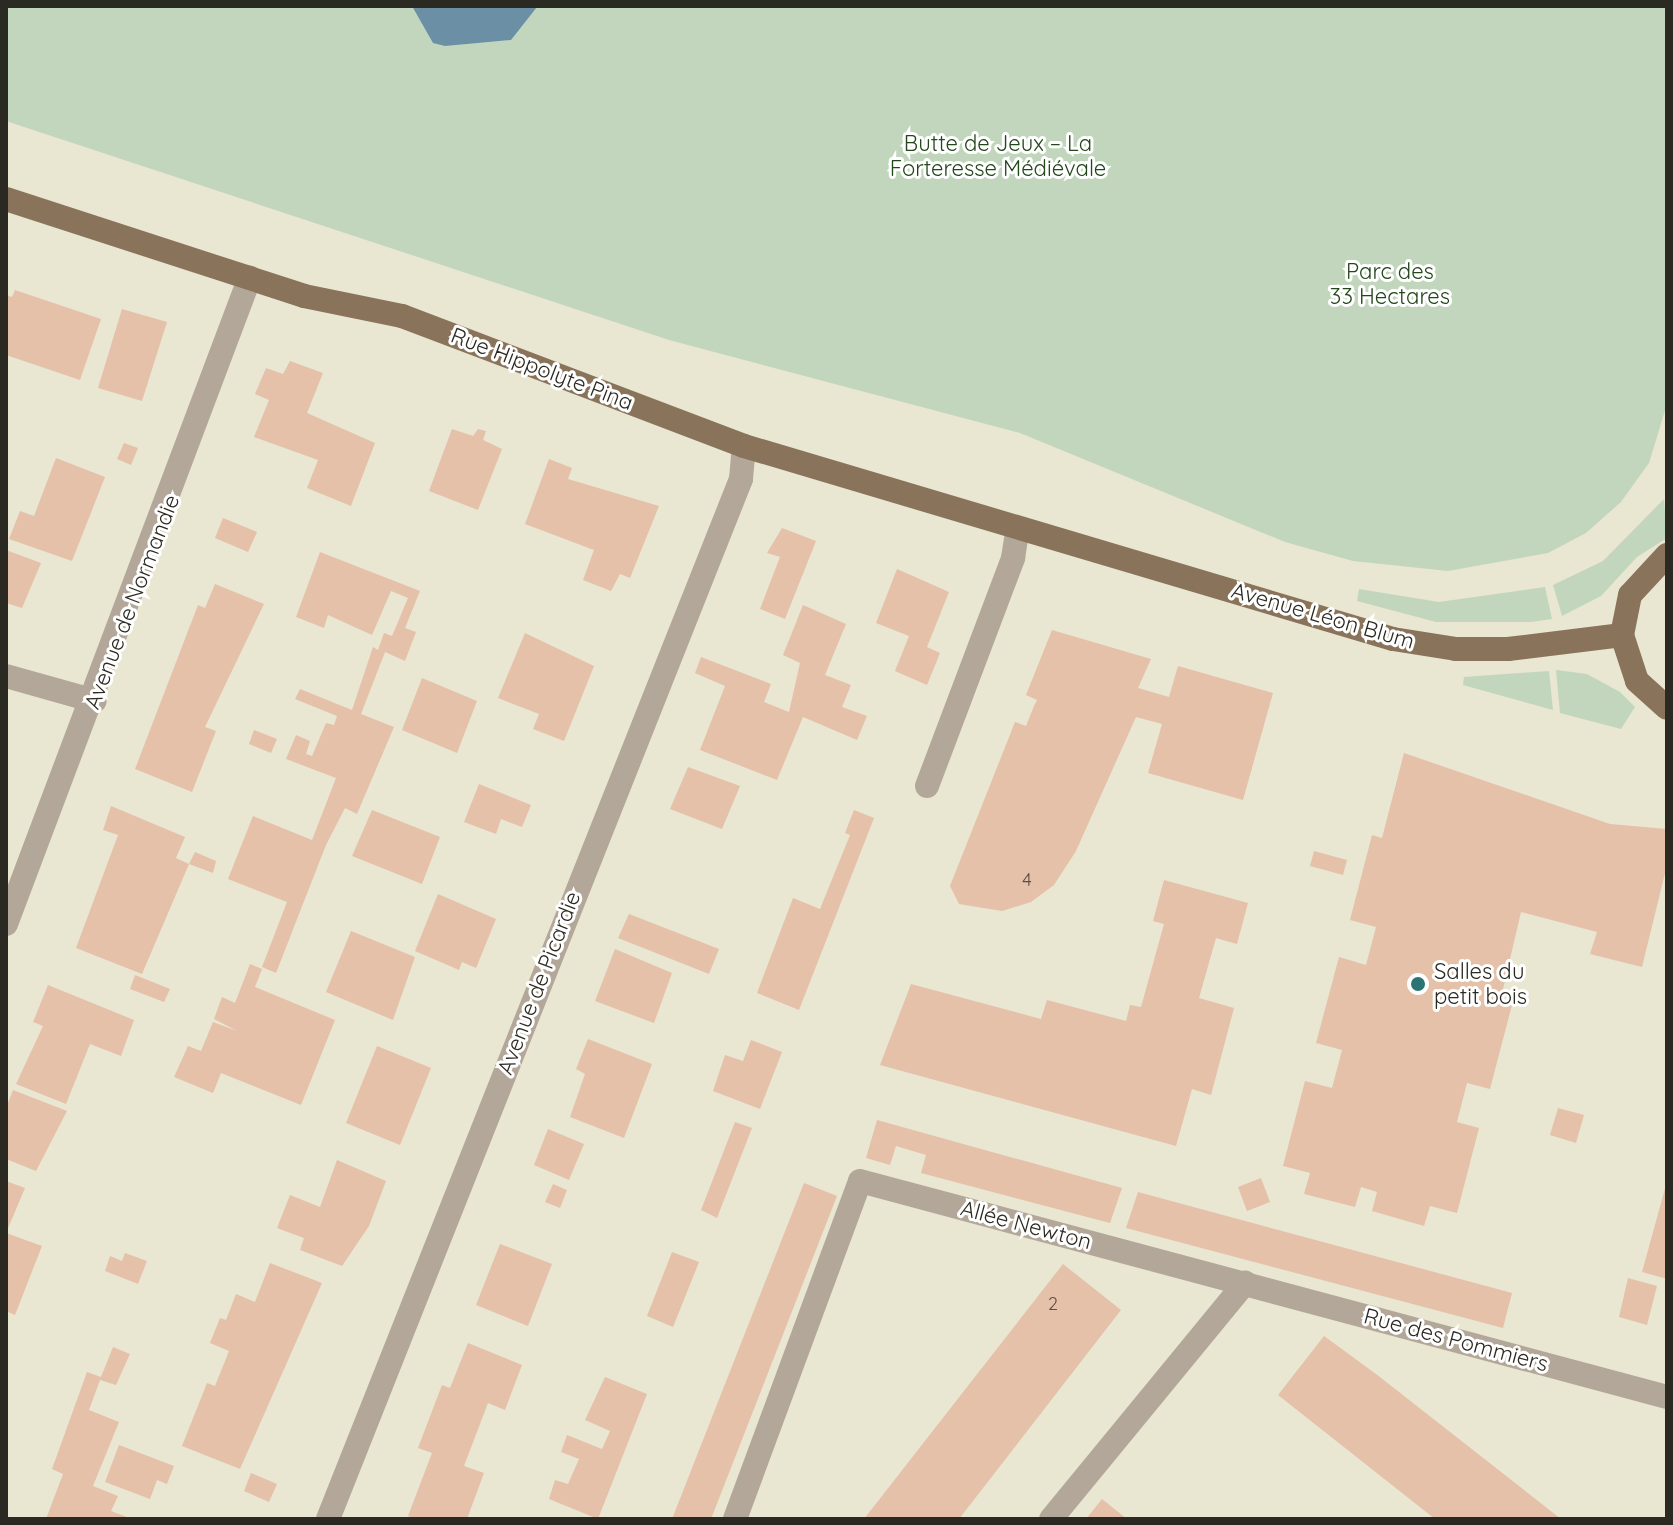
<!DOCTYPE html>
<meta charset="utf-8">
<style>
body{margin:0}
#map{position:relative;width:1673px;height:1525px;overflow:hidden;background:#e9e6d2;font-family:Quicksand,sans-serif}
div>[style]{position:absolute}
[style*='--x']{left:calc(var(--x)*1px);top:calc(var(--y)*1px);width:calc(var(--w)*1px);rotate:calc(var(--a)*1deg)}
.green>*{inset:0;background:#c2d6be}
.water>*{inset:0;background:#6b90a5}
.building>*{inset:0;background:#e5c1aa}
.minor>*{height:24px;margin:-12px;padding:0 12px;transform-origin:12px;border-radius:12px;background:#b3a79a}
.major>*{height:24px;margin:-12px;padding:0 12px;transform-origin:12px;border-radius:12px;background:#89735b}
.dots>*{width:22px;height:22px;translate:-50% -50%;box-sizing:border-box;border:4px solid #fff;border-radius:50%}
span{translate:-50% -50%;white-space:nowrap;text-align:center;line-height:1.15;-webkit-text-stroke:6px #fff;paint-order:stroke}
.number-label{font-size:18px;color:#5a5044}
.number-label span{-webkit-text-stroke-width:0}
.park-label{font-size:22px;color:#23461a}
.street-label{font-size:22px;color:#2b2a22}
.poi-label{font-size:22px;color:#2b2a22}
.left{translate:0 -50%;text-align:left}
.frame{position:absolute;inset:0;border:8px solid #2b2a22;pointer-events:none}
</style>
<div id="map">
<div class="green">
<div style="clip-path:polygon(6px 6px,1667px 6px,1667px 404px,1649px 463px,1621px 502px,1586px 533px,1548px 553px,1448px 571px,1353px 561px,1285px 542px,1020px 433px,669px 340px,6px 121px)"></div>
<div style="clip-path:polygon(1664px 499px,1667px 538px,1637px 557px,1601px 596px,1562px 616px,1553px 585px,1603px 561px)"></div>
<div style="clip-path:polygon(1545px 587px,1552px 619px,1531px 622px,1436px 622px,1357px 601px,1359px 589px,1439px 602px)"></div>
<div style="clip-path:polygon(1556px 670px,1587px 674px,1620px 692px,1635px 707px,1621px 729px,1560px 713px)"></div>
<div style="clip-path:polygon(1549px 671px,1553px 710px,1463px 685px,1464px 677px)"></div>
</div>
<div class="water">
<div style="clip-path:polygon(412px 6px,537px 6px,537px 7px,511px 40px,445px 46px,433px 43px)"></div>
</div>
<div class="building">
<div style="clip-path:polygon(15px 290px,101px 319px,80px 380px,6px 355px,6px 295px,12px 297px)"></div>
<div style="clip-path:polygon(122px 309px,167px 322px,142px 401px,98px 388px)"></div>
<div style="clip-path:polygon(290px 361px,323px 373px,307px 413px,375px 443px,351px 506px,307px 488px,318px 460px,254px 437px,269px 400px,255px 394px,266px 368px,283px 374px)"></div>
<div style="clip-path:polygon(452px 429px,473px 436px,478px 429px,486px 431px,483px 440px,502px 449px,478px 510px,429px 491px)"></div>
<div style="clip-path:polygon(124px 443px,138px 448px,131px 465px,117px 459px)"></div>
<div style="clip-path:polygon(56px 458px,105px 477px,72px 561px,9px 539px,20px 511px,34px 516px)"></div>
<div style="clip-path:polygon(549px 459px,572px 468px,568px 479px,659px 506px,630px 578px,620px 574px,611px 591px,583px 580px,594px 550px,525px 524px)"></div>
<div style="clip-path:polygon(223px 518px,257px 532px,248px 552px,215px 538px)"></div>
<div style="clip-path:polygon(782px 528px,816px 541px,785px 619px,760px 609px,780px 557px,767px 553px)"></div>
<div style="clip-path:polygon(6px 550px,41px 563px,22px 608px,6px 603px)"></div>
<div style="clip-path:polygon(320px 552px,420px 591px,405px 628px,416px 632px,405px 661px,385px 652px,361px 714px,394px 727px,357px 814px,345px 808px,326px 845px,276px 973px,262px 967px,287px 902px,228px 879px,253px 816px,312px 840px,336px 778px,286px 759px,296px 735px,310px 741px,306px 754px,312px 756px,326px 723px,334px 725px,337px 716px,295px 699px,300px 689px,352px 710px,373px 647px,378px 650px,384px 633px,392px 636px,408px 598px,391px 591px,372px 635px,328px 615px,324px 628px,296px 617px)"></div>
<div style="clip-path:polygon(897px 569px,949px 592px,927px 647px,940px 653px,927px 685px,895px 671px,909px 636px,876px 623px)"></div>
<div style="clip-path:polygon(215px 584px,264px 604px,205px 727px,216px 731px,192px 792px,135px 769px,198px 605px,205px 608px)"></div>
<div style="clip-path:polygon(803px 605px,846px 624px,825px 675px,851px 685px,842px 707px,867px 716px,857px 740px,803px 717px,777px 780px,700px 750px,725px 686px,695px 673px,701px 657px,771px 684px,764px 702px,789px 712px,800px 663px,783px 655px)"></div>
<div style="clip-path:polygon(1052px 630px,1151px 659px,1138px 688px,1169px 697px,1178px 666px,1273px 693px,1243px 800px,1148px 773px,1162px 724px,1136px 717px,1076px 851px,1054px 885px,1031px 902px,1002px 911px,959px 904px,950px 886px,1015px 722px,1026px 726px,1034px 706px,1037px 700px,1026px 695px)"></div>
<div style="clip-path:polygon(525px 633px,594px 666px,564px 741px,533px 729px,539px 714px,498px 698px)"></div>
<div style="clip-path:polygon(422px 678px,477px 701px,457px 753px,402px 730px)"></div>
<div style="clip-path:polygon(254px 730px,277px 739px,271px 753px,249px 744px)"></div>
<div style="clip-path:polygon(1404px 753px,1610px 824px,1667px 829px,1667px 865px,1642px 967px,1590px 954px,1597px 932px,1521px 912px,1500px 1002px,1512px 1005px,1490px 1089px,1467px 1083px,1457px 1122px,1479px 1128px,1457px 1213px,1430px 1206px,1424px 1226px,1372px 1211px,1377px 1192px,1361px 1187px,1355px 1207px,1304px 1194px,1310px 1173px,1283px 1166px,1305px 1081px,1332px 1088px,1342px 1050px,1316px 1043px,1339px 957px,1366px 965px,1376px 927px,1350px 920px,1372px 835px,1382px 838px)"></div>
<div style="clip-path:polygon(688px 767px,740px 786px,722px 829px,670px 809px)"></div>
<div style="clip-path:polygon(479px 784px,531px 805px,522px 827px,501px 819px,496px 834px,464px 822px)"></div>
<div style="clip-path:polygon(111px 806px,185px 837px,176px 858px,189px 864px,142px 974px,76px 948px,118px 835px,103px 830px)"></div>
<div style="clip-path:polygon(372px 810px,440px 837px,422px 884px,352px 856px)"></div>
<div style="clip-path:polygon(854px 810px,874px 818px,799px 1010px,757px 993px,793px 898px,820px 909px,850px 835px,845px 833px)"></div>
<div style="clip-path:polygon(1314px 851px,1347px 860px,1343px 875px,1310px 866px)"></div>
<div style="clip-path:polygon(195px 852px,216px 861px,213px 873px,189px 864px)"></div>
<div style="clip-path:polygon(1164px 880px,1248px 903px,1237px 944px,1216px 938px,1199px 998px,1234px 1008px,1211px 1095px,1192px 1089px,1176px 1146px,880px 1065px,911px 984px,1041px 1019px,1047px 1000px,1126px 1021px,1130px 1005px,1141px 1007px,1164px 924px,1153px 921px)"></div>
<div style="clip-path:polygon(438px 894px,496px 919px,476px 968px,462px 962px,459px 970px,415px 951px)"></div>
<div style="clip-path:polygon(629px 914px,719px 949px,709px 974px,618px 938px)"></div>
<div style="clip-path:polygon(351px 931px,415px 957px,393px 1020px,326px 992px)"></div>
<div style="clip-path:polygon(615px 949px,672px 973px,654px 1023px,595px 1001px)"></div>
<div style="clip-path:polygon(250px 964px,262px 969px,255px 987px,335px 1020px,301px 1105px,221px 1073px,213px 1093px,174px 1077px,188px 1046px,201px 1051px,213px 1022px,237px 1031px,214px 1019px,222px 997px,235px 1003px)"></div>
<div style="clip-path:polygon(135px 975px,170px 989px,164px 1002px,130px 989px)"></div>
<div style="clip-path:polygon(48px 985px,134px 1020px,121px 1056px,90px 1044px,66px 1104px,16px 1084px,43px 1026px,33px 1022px)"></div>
<div style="clip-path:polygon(588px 1039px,652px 1064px,624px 1138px,570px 1117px,585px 1074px,576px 1069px)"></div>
<div style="clip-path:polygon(751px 1040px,782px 1052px,760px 1109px,713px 1091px,725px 1055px,743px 1061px)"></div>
<div style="clip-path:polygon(377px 1046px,431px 1068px,400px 1145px,346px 1123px)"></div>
<div style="clip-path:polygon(13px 1090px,67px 1111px,36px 1171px,6px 1159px,6px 1108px)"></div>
<div style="clip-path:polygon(1558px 1108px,1584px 1115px,1576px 1143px,1550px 1135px)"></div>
<div style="clip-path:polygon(877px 1120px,1122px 1188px,1110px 1223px,921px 1173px,926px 1155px,896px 1146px,890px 1165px,866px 1158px)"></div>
<div style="clip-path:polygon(735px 1122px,752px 1128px,717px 1218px,701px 1210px)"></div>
<div style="clip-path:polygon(548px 1129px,584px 1144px,569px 1180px,534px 1165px)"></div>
<div style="clip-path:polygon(337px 1160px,386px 1181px,369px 1226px,342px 1266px,300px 1250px,304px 1238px,277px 1228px,290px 1195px,320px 1207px)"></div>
<div style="clip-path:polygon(1261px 1178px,1270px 1202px,1247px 1211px,1238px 1187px)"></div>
<div style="clip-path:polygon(6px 1181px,25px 1188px,6px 1233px,42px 1246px,15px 1315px,6px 1311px)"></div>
<div style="clip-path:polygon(804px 1183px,837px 1196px,711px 1519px,672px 1519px)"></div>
<div style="clip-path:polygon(553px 1184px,567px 1190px,560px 1208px,545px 1202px)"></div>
<div style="clip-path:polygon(1666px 1185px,1667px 1185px,1667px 1279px,1642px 1272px)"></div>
<div style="clip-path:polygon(1138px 1192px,1512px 1293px,1503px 1328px,1126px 1228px)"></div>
<div style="clip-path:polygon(500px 1244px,552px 1264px,528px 1326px,476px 1305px)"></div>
<div style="clip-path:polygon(672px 1252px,699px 1262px,673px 1327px,647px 1316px)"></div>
<div style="clip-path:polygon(125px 1253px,147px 1261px,138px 1284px,105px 1271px,110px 1256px,122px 1261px)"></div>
<div style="clip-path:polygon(270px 1263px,322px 1283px,240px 1469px,182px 1446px,207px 1383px,215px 1386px,229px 1351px,210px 1343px,220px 1318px,226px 1320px,236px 1294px,255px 1302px)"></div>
<div style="clip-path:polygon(1063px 1264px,1121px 1310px,959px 1519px,864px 1519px)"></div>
<div style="clip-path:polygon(1628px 1278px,1657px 1286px,1647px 1325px,1619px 1317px)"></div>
<div style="clip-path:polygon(1324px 1336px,1376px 1374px,1561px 1519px,1435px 1519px,1278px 1395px)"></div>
<div style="clip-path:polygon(468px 1343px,522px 1365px,505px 1410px,488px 1403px,464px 1466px,484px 1473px,467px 1519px,416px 1519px,408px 1516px,432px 1453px,418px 1448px,442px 1385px,450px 1388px)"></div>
<div style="clip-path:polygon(113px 1347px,130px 1354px,116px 1385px,100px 1380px,89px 1410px,119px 1422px,93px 1486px,118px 1496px,111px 1511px,132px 1519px,46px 1519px,63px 1474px,52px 1469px,87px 1372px,101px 1377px)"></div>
<div style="clip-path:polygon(605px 1377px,647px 1394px,598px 1519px,549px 1499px,555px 1480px,568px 1484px,579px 1459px,561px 1452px,567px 1435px,602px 1449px,610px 1431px,585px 1420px)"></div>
<div style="clip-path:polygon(119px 1445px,174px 1466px,167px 1484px,157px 1480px,150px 1499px,105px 1482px)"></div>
<div style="clip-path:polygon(251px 1473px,277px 1484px,269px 1502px,244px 1491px)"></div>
<div style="clip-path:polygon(1102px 1499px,1127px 1519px,1086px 1519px)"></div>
</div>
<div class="minor">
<div style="--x:6;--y:676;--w:92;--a:15.7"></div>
<div style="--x:927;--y:786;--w:244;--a:-69.3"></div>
<div style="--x:1013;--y:558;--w:30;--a:-81"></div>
<div style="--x:6;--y:924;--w:691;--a:-69.34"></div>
<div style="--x:328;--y:1519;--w:1119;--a:-68.34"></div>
<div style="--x:741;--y:479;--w:33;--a:-85"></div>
<div style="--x:735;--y:1519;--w:360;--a:-69.7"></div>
<div style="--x:860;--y:1181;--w:835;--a:14.98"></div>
<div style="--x:1051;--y:1519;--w:306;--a:-50.6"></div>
</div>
<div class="major">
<div style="--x:6;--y:199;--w:313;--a:18"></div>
<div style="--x:304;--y:296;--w:100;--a:11.5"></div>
<div style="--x:402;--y:316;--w:366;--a:20.8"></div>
<div style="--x:744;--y:446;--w:677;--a:16.56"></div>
<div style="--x:1393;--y:639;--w:64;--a:9"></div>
<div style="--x:1456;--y:649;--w:52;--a:0"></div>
<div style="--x:1508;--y:649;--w:115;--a:-7"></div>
<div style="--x:1667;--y:555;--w:54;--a:132.8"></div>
<div style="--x:1630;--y:595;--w:41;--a:101.3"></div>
<div style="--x:1622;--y:635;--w:48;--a:71.9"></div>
<div style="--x:1637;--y:681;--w:40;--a:42"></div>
</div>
<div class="dots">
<div style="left:1418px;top:984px;background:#2a7474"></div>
</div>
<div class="number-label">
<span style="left:1027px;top:880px">4</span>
<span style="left:1053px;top:1304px">2</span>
</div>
<div class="park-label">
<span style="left:998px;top:156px">Butte de Jeux – La<br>Forteresse Médiévale</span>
<span style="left:1390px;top:284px">Parc des<br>33 Hectares</span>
</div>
<div class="street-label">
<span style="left:542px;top:369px;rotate:21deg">Rue Hippolyte Pina</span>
<span style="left:132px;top:602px;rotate:-69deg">Avenue de Normandie</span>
<span style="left:1323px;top:616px;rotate:16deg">Avenue Léon Blum</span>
<span style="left:539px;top:983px;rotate:-69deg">Avenue de Picardie</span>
<span style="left:1026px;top:1225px;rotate:15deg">Allée Newton</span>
<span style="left:1456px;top:1340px;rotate:15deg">Rue des Pommiers</span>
</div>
<div class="poi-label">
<span class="left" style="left:1434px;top:984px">Salles du<br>petit bois</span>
</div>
<div class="frame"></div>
</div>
